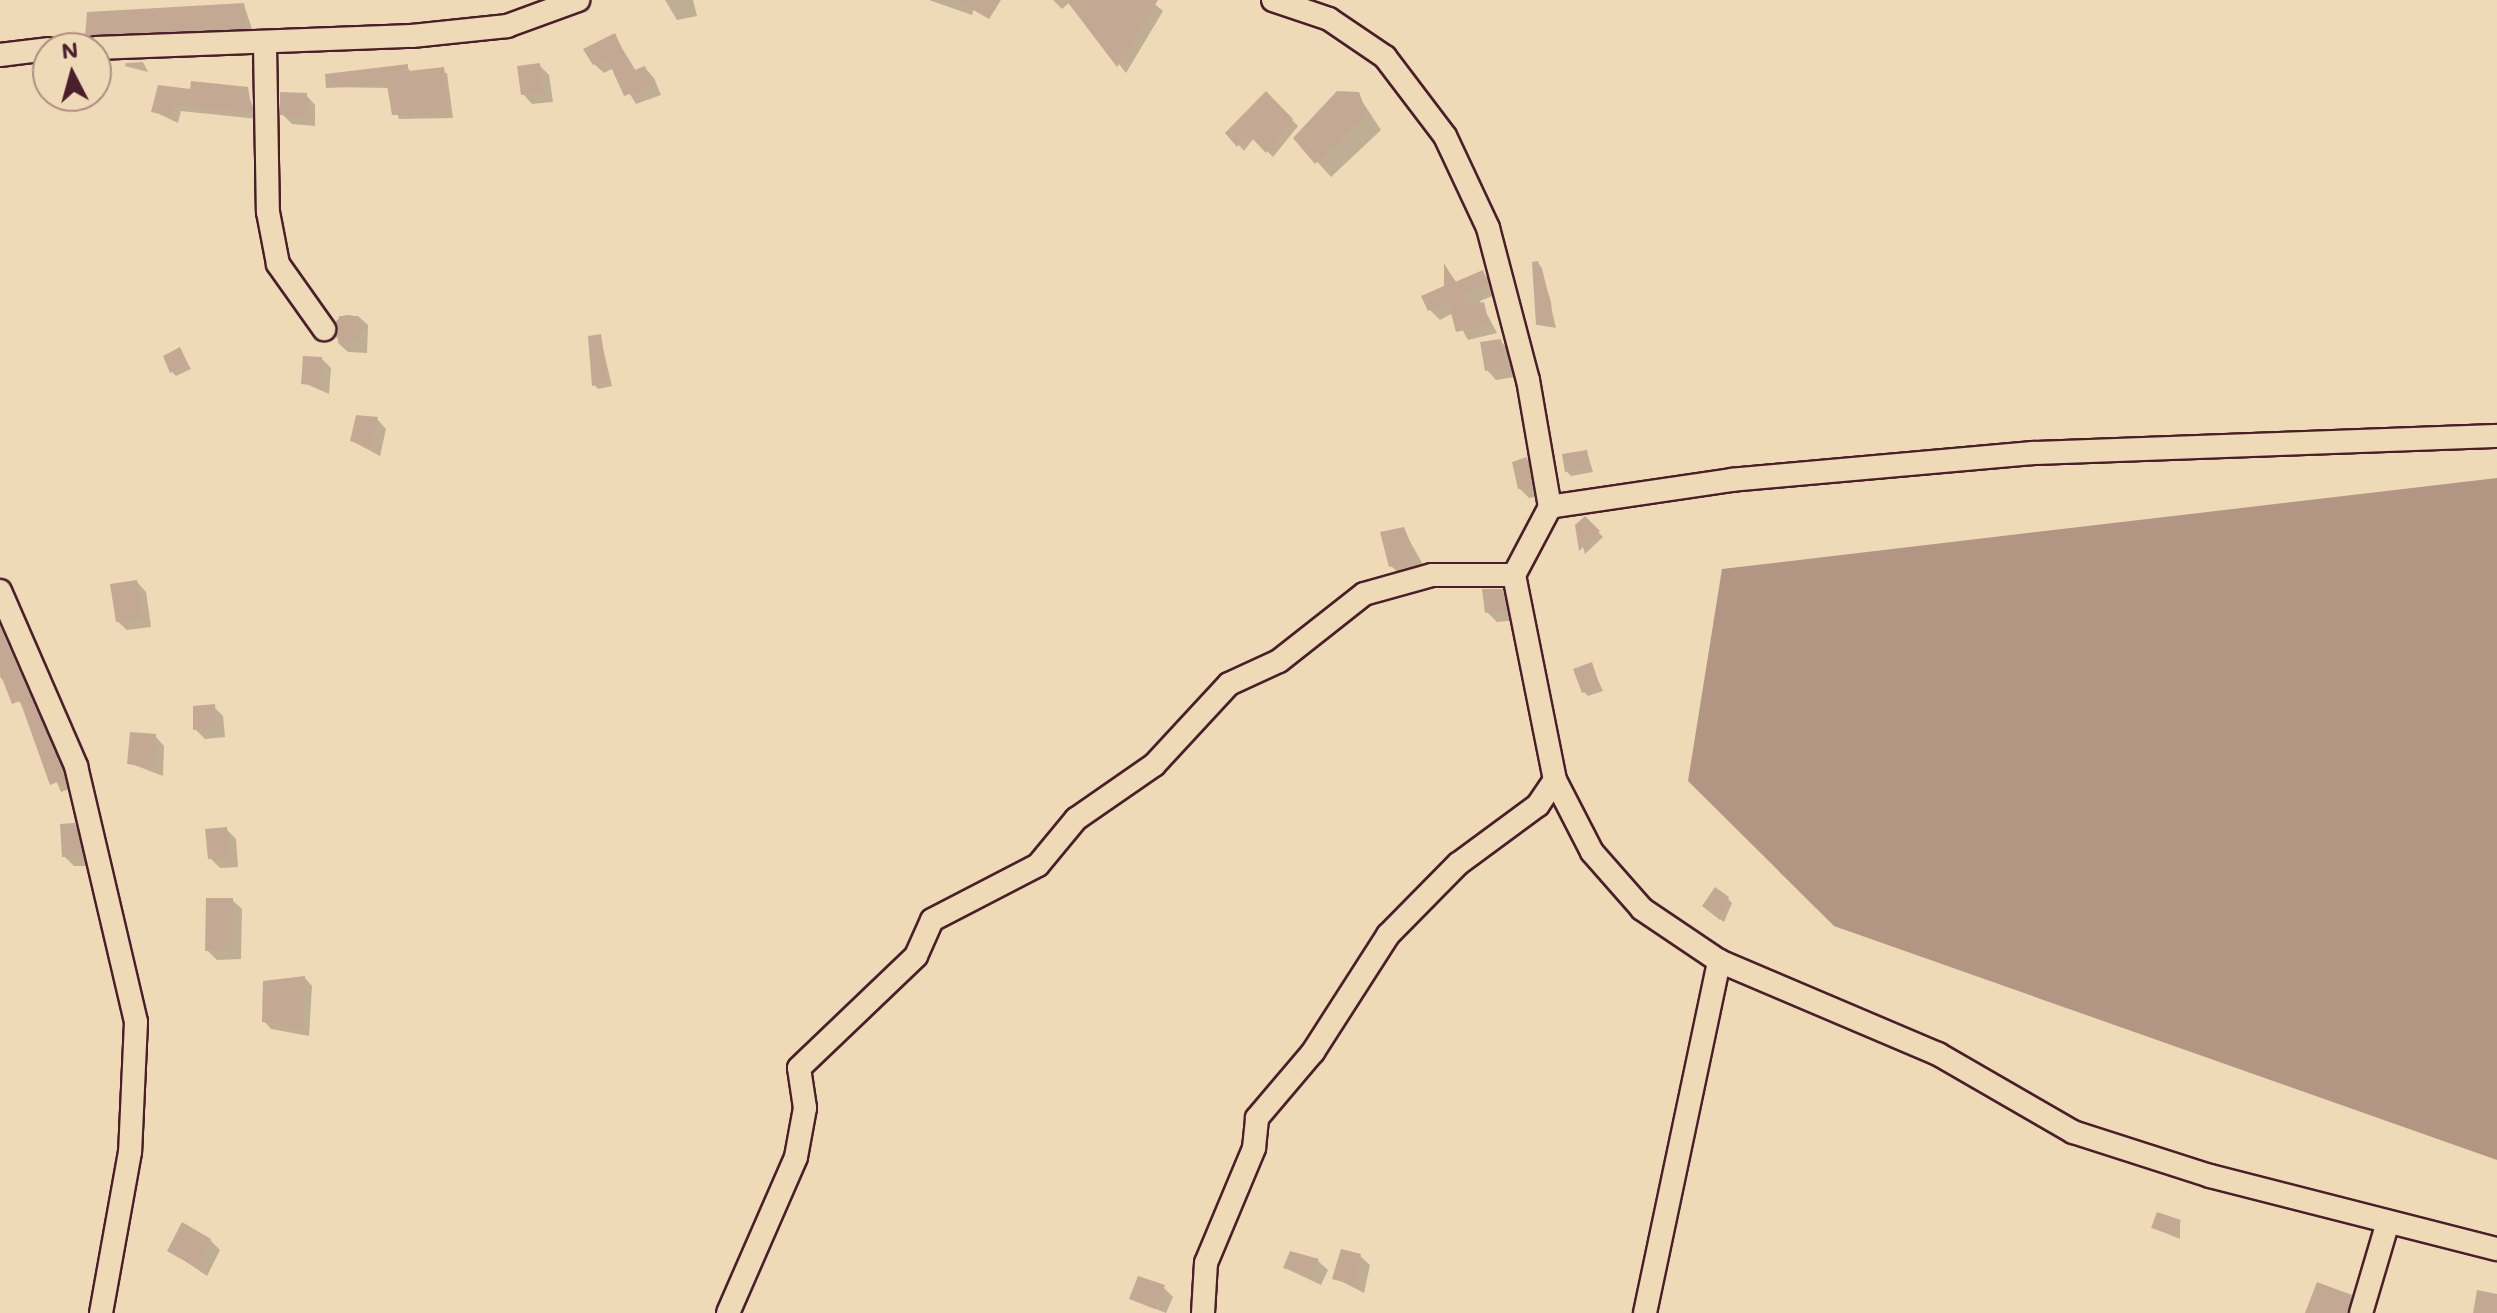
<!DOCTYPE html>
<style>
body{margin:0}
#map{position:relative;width:2497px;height:1313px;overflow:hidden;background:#efdab8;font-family:Mali,sans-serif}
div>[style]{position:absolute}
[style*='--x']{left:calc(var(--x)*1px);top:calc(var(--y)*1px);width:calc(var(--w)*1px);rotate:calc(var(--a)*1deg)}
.water>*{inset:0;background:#b39584}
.shadow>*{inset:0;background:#0003}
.building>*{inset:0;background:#c3a993}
.round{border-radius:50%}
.roads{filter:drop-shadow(2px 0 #4a1f2b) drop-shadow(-2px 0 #4a1f2b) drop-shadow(0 2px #4a1f2b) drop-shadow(0 -2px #4a1f2b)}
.street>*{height:22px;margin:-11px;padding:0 11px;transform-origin:11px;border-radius:11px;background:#efdab8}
span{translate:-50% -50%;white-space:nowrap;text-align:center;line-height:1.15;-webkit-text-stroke:8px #efdab8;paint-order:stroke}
.north{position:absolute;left:32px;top:32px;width:80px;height:80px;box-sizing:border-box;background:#efdab8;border:2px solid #ad8f80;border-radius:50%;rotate:354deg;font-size:22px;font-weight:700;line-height:32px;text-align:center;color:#4a1f2b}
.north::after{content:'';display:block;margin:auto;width:28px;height:36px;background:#4a1f2b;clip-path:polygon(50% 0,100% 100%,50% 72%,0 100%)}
</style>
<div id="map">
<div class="water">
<div style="clip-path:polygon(2497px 478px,2497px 1160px,1834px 926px,1688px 781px,1722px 569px)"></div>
</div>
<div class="shadow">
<div style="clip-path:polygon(665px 0,693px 0,697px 16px,677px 20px)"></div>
<div style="clip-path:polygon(929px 0,976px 0,972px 15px)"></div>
<div style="clip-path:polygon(1053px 0,1072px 0,1062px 9px)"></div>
<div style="clip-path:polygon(1111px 0,1150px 0,1163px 11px,1126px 73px,1079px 13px)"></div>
<div style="clip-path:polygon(244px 5px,254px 35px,95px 44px,87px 36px)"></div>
<div style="clip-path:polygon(614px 35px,636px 71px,645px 68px,654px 78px,661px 95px,636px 104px,614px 68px,604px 73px,594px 64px)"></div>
<div style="clip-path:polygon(143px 62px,148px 72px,125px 66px,126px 63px)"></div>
<div style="clip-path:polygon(539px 65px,549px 75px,553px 102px,532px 104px,523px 94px)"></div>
<div style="clip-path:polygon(407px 66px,411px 73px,447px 73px,453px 118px,399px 119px,389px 88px,328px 87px)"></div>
<div style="clip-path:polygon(192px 91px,247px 93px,259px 119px,181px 111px,178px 123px,153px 111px)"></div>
<div style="clip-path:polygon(1266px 94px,1298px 126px,1273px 157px,1254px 138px,1244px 151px,1228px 133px)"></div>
<div style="clip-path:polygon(306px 95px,315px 105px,315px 126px,292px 124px,282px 114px)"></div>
<div style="clip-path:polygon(1358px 95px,1381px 130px,1331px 177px,1296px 138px)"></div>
<div style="clip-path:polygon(1538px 263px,1542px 268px,1556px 328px,1538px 325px)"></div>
<div style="clip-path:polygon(1446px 268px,1457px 283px,1482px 272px,1492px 282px,1497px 294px,1480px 301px,1497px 333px,1468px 340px,1453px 313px,1440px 320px,1430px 310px,1446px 288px)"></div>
<div style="clip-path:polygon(339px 316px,358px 316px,368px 325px,367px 353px,348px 352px,338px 343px)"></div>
<div style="clip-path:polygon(600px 336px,612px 386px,598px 389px,594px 385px)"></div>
<div style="clip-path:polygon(1500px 341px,1510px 351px,1514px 377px,1496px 380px,1487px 370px)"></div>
<div style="clip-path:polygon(180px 350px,191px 369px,176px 376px,171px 371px)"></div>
<div style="clip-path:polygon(322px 359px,331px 368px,329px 394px,304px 383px)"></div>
<div style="clip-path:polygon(377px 419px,386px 429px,380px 456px,352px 441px)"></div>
<div style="clip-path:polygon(1587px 452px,1593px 472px,1571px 476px,1567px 472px)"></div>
<div style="clip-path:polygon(1527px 460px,1536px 469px,1541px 496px,1529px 498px,1519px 488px)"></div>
<div style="clip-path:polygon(1585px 519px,1603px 537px,1585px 554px,1577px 526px)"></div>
<div style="clip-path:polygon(1403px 529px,1425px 568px,1401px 575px,1391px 566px)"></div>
<div style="clip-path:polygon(137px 582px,146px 592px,151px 627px,127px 630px,117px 621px)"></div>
<div style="clip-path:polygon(1502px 591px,1512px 601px,1515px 620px,1497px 622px,1487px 612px)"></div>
<div style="clip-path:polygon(5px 640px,72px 788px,61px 792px,26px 710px,0 677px)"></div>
<div style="clip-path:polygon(1591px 665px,1603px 691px,1588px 696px,1583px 691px)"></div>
<div style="clip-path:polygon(214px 707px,223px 716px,225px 737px,205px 739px,195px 729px)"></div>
<div style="clip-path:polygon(155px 736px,164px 746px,163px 776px,129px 763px)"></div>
<div style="clip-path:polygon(74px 825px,84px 835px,91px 866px,74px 866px,64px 856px)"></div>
<div style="clip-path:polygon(226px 829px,236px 839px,238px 867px,220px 868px,210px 858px)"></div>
<div style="clip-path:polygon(1727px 898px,1732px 903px,1724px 922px,1708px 910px)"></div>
<div style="clip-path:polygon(232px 900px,242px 909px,241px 959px,217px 960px,207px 950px)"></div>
<div style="clip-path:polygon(305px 978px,312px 986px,309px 1036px,271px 1029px,264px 1021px)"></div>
<div style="clip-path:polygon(2180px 1221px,2180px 1239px,2153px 1228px)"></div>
<div style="clip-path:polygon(210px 1240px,220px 1250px,207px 1276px,169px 1250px)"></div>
<div style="clip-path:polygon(1360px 1256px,1370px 1265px,1364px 1293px,1335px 1278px)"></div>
<div style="clip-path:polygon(1318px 1261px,1328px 1270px,1321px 1285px,1285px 1268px)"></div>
<div style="clip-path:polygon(1163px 1287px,1173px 1297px,1166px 1313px,1131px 1299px)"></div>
<div style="clip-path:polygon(2351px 1297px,2359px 1313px,2310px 1313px)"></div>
</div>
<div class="building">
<div style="clip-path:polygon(956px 0,1001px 0,989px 19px)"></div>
<div style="clip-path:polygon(1066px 0,1158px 0,1117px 67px)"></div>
<div style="clip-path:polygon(244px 3px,247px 28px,85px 37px,87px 12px)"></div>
<div style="clip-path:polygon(615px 33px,632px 71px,645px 66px,653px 86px,624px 96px,607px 58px,593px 65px,583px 49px)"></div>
<div style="clip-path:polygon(540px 63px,544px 93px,521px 95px,517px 66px)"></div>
<div style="clip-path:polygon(408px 64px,408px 71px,444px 67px,450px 115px,392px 115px,387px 85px,326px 88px,325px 74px)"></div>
<div style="clip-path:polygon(191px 81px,248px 87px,252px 112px,173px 104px,170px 116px,151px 112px,158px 85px,190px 89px)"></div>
<div style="clip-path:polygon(1266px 91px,1293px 119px,1266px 153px,1247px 133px,1237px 147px,1225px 133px)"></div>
<div style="clip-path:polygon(1337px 91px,1359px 92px,1367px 114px,1315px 164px,1293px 138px)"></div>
<div style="clip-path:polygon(280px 92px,307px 93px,306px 117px,280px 115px)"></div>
<div style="clip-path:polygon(1538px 261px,1551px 302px,1553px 324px,1536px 325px,1532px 262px)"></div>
<div style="clip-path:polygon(1444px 263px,1455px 282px,1483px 270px,1488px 284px,1462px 296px,1468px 306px,1484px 302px,1489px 324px,1456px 332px,1448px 302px,1428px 311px,1421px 296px,1444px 286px)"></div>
<div class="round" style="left:334px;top:315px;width:28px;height:28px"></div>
<div style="clip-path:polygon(601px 334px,608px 382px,592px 386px,588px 336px)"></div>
<div style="clip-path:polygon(1501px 339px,1506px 368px,1485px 371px,1480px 342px)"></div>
<div style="clip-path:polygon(180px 347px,188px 364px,170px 373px,163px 356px)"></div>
<div style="clip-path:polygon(303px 356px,322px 357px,320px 386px,301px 384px)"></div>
<div style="clip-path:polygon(356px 415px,378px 417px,371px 448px,350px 441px)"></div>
<div style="clip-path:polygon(1587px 450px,1590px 468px,1565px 472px,1562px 454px)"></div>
<div style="clip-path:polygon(1527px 457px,1532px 487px,1518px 489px,1512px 462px)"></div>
<div style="clip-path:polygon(1585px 516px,1600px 531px,1579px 551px,1575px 525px)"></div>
<div style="clip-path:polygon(1404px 527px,1417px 559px,1389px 567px,1380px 532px)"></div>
<div style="clip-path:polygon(137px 580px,142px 618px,116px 622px,110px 584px)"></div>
<div style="clip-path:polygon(1482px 589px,1503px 589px,1507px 610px,1485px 613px)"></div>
<div style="clip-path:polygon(0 626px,63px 770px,65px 779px,50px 785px,20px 701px,12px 704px,0 673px)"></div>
<div style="clip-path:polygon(1592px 662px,1600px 687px,1582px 693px,1573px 669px)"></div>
<div style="clip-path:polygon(215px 704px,216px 728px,193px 730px,193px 706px)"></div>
<div style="clip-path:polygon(130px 732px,156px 734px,154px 768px,127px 764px)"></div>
<div style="clip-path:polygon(75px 823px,83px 857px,62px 857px,60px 824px)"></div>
<div style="clip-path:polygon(227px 827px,229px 858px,208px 859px,205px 829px)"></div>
<div style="clip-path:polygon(1715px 887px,1729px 897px,1720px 920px,1702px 906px)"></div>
<div style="clip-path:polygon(206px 898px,233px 898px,232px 950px,205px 951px)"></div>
<div style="clip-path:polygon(305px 976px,302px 1029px,262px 1022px,263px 981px)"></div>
<div style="clip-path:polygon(2157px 1212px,2181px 1220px,2176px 1236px,2151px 1228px)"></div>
<div style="clip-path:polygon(182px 1222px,211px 1239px,197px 1268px,167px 1251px)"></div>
<div style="clip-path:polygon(1341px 1249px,1361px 1254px,1354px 1285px,1332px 1279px)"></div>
<div style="clip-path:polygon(1290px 1251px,1319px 1259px,1311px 1276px,1283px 1268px)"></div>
<div style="clip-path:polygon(1138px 1276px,1165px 1285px,1155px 1309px,1129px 1299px)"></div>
<div style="clip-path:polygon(2317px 1282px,2352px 1295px,2347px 1313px,2305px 1313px)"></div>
<div style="clip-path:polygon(2477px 1290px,2497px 1294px,2497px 1313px,2473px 1313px)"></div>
</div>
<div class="roads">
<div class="street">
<div style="--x:1273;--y:0;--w:59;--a:18.7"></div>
<div style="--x:1329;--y:19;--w:68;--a:34.2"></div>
<div style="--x:1385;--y:57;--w:99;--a:52.8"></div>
<div style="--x:1445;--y:136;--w:102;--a:64.9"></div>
<div style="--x:1488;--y:228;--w:157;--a:75.3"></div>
<div style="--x:1528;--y:380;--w:129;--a:80.2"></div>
<div style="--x:265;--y:45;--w:167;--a:89"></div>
<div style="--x:268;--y:212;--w:53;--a:79.1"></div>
<div style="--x:278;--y:264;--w:80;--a:54.7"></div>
<div style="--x:96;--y:48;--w:316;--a:-2.2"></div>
<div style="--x:412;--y:36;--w:96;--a:-6"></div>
<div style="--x:507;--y:26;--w:76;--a:-20.1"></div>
<div style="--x:0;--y:55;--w:48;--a:-7.1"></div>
<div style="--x:2497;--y:436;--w:464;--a:177.9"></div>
<div style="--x:2033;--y:453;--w:302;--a:174.9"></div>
<div style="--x:1732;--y:480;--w:184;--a:171.6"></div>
<div style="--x:1550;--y:507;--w:77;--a:117.9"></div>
<div style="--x:1514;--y:575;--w:209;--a:78.7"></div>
<div style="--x:1555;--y:780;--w:81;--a:62.8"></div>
<div style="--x:1592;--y:852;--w:76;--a:48.7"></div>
<div style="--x:1642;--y:909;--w:93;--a:34"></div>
<div style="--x:1719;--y:961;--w:238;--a:23"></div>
<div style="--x:1938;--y:1054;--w:156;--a:30"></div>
<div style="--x:2073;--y:1132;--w:144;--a:17.8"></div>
<div style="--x:2210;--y:1176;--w:296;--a:14.3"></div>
<div style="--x:0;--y:591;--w:191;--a:66.5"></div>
<div style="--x:76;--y:766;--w:263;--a:76.8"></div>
<div style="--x:136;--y:1022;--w:130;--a:92.6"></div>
<div style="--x:130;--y:1152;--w:164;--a:100.2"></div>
<div style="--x:728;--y:1313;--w:170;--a:-66.4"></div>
<div style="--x:796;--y:1157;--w:50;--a:-79.6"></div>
<div style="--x:805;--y:1108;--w:40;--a:-98.5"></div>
<div style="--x:799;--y:1068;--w:162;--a:-43.7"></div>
<div style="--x:916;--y:956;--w:39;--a:-66"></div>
<div style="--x:932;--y:920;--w:119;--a:-27.4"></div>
<div style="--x:1038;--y:865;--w:60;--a:-50.4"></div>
<div style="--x:1076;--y:819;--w:95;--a:-34.7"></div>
<div style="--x:1154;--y:765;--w:110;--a:-47.2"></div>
<div style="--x:1229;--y:684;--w:55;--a:-24.7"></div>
<div style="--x:1279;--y:661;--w:108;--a:-38.2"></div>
<div style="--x:1364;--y:594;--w:71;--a:-15.6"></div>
<div style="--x:1432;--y:575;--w:82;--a:0"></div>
<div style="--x:1203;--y:1313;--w:50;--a:-86.6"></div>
<div style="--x:1206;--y:1263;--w:125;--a:-67.3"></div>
<div style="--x:1254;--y:1148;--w:30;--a:-84"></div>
<div style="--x:1257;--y:1118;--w:87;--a:-49.7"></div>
<div style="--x:1313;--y:1052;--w:139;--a:-57.3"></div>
<div style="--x:1388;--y:935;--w:100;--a:-45.4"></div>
<div style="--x:1458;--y:864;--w:99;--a:-36.4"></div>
<div style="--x:1538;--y:805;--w:30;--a:-56"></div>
<div style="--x:1645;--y:1313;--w:360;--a:-78.1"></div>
<div style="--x:2361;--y:1313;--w:95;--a:-73.5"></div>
</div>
</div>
<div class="north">N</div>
</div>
